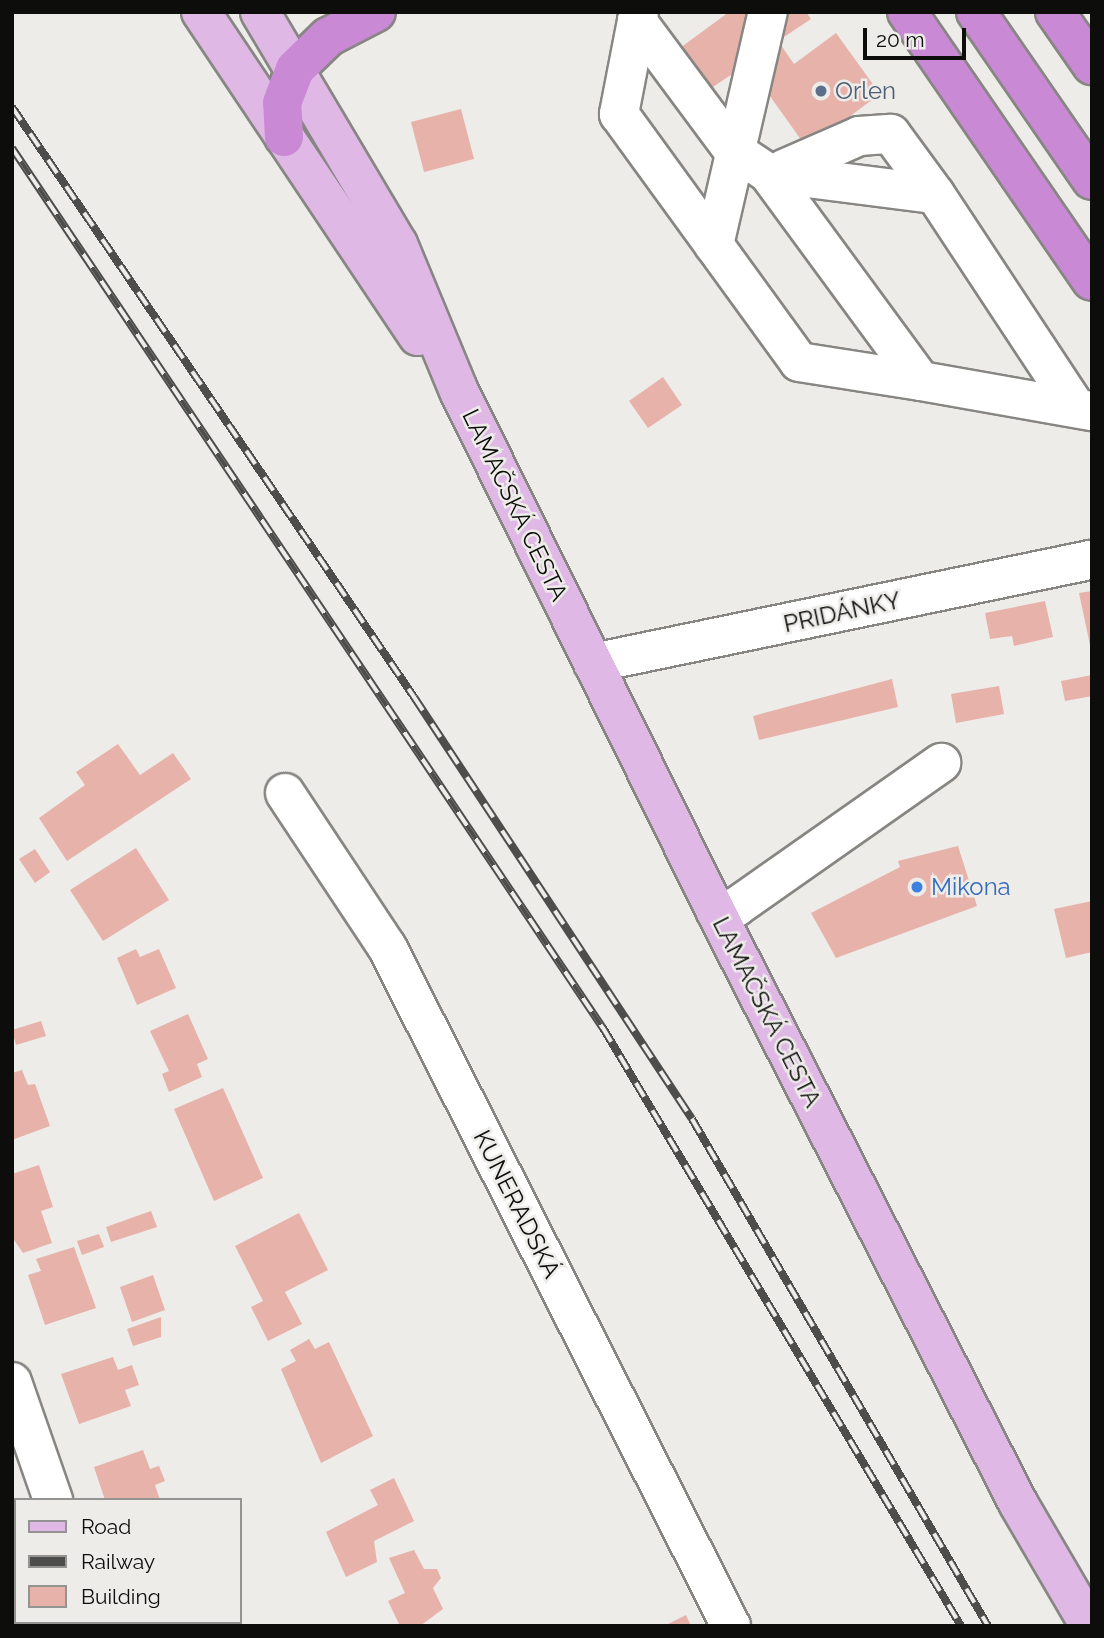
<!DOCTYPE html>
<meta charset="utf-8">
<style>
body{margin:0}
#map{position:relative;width:1104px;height:1638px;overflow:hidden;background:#edece9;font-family:Raleway,sans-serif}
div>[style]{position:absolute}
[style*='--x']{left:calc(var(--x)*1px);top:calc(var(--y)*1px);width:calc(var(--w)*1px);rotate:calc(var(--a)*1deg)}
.building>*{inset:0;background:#e7b2a9}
.roads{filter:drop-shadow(2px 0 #878683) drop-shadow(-2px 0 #878683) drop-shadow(0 2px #878683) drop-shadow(0 -2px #878683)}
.minor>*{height:38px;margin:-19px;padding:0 19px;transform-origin:19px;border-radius:19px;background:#fff}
.major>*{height:38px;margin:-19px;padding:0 19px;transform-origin:19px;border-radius:19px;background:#dfb8e5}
.highway>*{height:38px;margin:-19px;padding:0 19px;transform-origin:19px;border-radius:19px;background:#c989d4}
.rail>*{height:8px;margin-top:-4px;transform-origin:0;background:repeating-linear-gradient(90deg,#edece9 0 16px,#4d4d4b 0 32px);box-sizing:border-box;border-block:2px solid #4d4d4b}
.dots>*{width:19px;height:19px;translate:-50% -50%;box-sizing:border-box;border:4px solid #edece9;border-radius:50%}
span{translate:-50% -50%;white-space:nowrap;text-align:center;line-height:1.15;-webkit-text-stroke:5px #edece9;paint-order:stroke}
.service-label{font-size:24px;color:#4e5e75}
.left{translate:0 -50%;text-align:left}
.street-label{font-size:24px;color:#0d0d0c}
.shop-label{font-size:24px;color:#366cbe}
.frame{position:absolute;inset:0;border:14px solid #0d0d0c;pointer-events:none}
.legend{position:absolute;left:14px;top:1498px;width:228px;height:126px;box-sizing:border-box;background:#edece9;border:2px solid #939391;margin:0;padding:9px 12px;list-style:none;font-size:21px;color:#0d0d0c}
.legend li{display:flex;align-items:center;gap:14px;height:35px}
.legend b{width:35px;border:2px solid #939391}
.scale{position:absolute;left:863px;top:28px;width:103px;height:32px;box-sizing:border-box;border:4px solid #0d0d0c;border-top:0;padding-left:9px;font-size:21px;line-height:24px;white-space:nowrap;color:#0d0d0c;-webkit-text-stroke:5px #edece9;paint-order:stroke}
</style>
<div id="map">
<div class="building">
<div style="clip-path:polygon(729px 12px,806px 12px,811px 19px,778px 41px,794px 64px,836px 33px,880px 94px,807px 148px,747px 64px,710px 89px,680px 48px)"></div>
<div style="clip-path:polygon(461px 109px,474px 159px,424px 172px,411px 122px)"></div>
<div style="clip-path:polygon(663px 377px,682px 405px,648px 428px,629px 401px)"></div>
<div style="clip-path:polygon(1092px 591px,1092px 649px,1091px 650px,1079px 593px)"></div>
<div style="clip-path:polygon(1045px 601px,1053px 637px,1014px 646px,1012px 636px,990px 639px,985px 613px)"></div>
<div style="clip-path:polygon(1092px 675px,1092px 696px,1065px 701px,1061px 681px)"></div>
<div style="clip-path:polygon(892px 679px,898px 707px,759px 740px,753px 716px)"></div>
<div style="clip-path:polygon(999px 686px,1004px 714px,956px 723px,951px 694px)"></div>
<div style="clip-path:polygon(118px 744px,140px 775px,173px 753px,191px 779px,67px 861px,39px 818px,85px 785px,76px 772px)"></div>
<div style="clip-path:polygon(958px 846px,977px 906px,836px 958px,811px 913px,900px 867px,898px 861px)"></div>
<div style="clip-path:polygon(136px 848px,169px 900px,103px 941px,70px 890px)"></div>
<div style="clip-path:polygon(35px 849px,50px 872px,35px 883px,19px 859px)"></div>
<div style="clip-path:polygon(1092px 901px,1092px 952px,1066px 958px,1054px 909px)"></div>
<div style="clip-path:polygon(136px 949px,140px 957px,159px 949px,176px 988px,137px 1005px,117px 958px)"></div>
<div style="clip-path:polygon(188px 1014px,208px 1059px,197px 1064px,202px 1077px,169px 1092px,162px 1074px,169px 1071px,150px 1031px)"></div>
<div style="clip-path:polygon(41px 1021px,46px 1036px,16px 1045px,12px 1030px)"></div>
<div style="clip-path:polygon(22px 1070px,28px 1085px,35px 1084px,50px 1126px,12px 1140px,12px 1073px)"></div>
<div style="clip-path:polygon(223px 1088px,263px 1178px,214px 1201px,174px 1109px)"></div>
<div style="clip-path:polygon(39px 1165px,53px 1207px,41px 1211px,52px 1243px,23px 1253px,12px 1237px,12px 1174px)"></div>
<div style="clip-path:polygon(151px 1211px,157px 1227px,111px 1242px,106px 1227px)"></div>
<div style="clip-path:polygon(299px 1213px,328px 1270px,285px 1292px,302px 1324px,268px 1341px,251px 1307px,263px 1301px,235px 1246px)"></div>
<div style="clip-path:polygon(99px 1234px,104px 1247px,82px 1255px,77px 1241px)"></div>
<div style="clip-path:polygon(74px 1247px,96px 1308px,45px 1325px,28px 1275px,41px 1271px,36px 1259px)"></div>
<div style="clip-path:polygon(153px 1275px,165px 1310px,132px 1322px,120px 1287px)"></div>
<div style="clip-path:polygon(161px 1317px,161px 1337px,133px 1346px,127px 1329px)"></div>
<div style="clip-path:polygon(309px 1339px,315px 1349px,329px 1342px,373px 1436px,321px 1463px,281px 1369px,296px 1361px,290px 1350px)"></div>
<div style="clip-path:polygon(113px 1357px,118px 1370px,132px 1365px,139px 1385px,125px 1390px,131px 1406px,79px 1424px,61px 1374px)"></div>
<div style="clip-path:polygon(143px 1450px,150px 1469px,159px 1466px,165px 1481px,155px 1485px,160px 1500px,105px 1500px,94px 1467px)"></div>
<div style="clip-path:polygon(394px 1478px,414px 1521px,374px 1541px,377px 1562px,346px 1577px,326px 1532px,378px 1505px,370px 1490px)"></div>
<div style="clip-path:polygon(414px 1550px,424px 1569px,437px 1569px,441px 1578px,433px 1588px,443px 1609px,420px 1626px,400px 1626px,388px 1601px,405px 1593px,389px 1558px)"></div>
<div style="clip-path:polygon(686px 1615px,691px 1626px,664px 1626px)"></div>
<div style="clip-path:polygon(59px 1622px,60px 1626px,18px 1623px,21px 1622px)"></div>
</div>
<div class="roads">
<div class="minor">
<div style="--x:639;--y:12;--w:9;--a:103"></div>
<div style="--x:637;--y:21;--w:159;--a:53.4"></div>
<div style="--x:732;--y:149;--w:43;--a:33.7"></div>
<div style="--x:768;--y:173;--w:258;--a:53.7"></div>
<div style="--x:921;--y:381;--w:174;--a:10"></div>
<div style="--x:637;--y:21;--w:95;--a:101"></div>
<div style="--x:619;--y:114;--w:306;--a:54"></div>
<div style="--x:799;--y:362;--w:123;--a:8.9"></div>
<div style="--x:784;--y:169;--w:82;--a:-23.7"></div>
<div style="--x:859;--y:136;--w:32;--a:-4"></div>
<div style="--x:891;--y:134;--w:74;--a:53.7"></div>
<div style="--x:768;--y:173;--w:168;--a:7.2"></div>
<div style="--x:935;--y:194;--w:254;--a:56.6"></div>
<div style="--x:714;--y:245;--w:239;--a:-77"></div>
<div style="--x:593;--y:663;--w:508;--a:-11.71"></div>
<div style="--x:285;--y:793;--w:185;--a:56.5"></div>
<div style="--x:387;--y:947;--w:761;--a:63.13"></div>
<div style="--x:716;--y:912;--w:21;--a:-14"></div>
<div style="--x:736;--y:907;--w:251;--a:-35.1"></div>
<div style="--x:12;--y:1382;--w:125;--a:70.8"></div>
<div style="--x:94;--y:1622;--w:4;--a:63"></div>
</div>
<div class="major">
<div style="--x:201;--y:12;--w:390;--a:56.2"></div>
<div style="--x:260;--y:12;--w:270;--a:59.3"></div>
<div style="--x:398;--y:244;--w:159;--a:67.5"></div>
<div style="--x:459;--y:391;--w:581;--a:63.74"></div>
<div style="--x:716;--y:912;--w:664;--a:62.93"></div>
<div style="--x:1018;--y:1503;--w:143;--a:59.7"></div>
</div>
<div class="highway">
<div style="--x:907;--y:12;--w:326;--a:55.5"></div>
<div style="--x:976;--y:12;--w:204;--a:55.4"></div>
<div style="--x:1055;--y:12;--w:65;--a:55.1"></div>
<div style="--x:284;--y:137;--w:34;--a:-93"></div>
<div style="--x:282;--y:103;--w:36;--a:-69"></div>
<div style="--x:295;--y:69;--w:46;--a:-44.1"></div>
<div style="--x:328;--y:37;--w:54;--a:-27.5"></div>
</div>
</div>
<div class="rail">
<div style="--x:12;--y:107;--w:714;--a:55.73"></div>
<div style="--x:414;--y:697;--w:505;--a:56.62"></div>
<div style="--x:692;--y:1119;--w:587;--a:59.72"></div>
<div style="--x:12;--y:148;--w:1060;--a:56.12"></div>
<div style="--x:603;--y:1028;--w:697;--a:59.09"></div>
</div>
<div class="dots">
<div style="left:821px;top:91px;background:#5c6f8a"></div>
<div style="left:917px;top:887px;background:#3f7fe0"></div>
</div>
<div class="service-label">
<span class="left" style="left:835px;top:91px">Orlen</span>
</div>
<div class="street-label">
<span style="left:515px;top:505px;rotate:64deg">LAMAČSKÁ CESTA</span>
<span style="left:842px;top:612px;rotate:-12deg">PRIDÁNKY</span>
<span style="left:767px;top:1012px;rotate:63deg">LAMAČSKÁ CESTA</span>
<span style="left:517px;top:1204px;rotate:63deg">KUNERADSKÁ</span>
</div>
<div class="shop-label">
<span class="left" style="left:931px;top:887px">Mikona</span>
</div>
<div class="frame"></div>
<ul class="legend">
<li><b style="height:9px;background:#dfb8e5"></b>Road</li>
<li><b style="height:9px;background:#4d4d4b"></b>Railway</li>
<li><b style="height:19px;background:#e7b2a9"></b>Building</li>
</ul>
<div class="scale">20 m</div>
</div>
